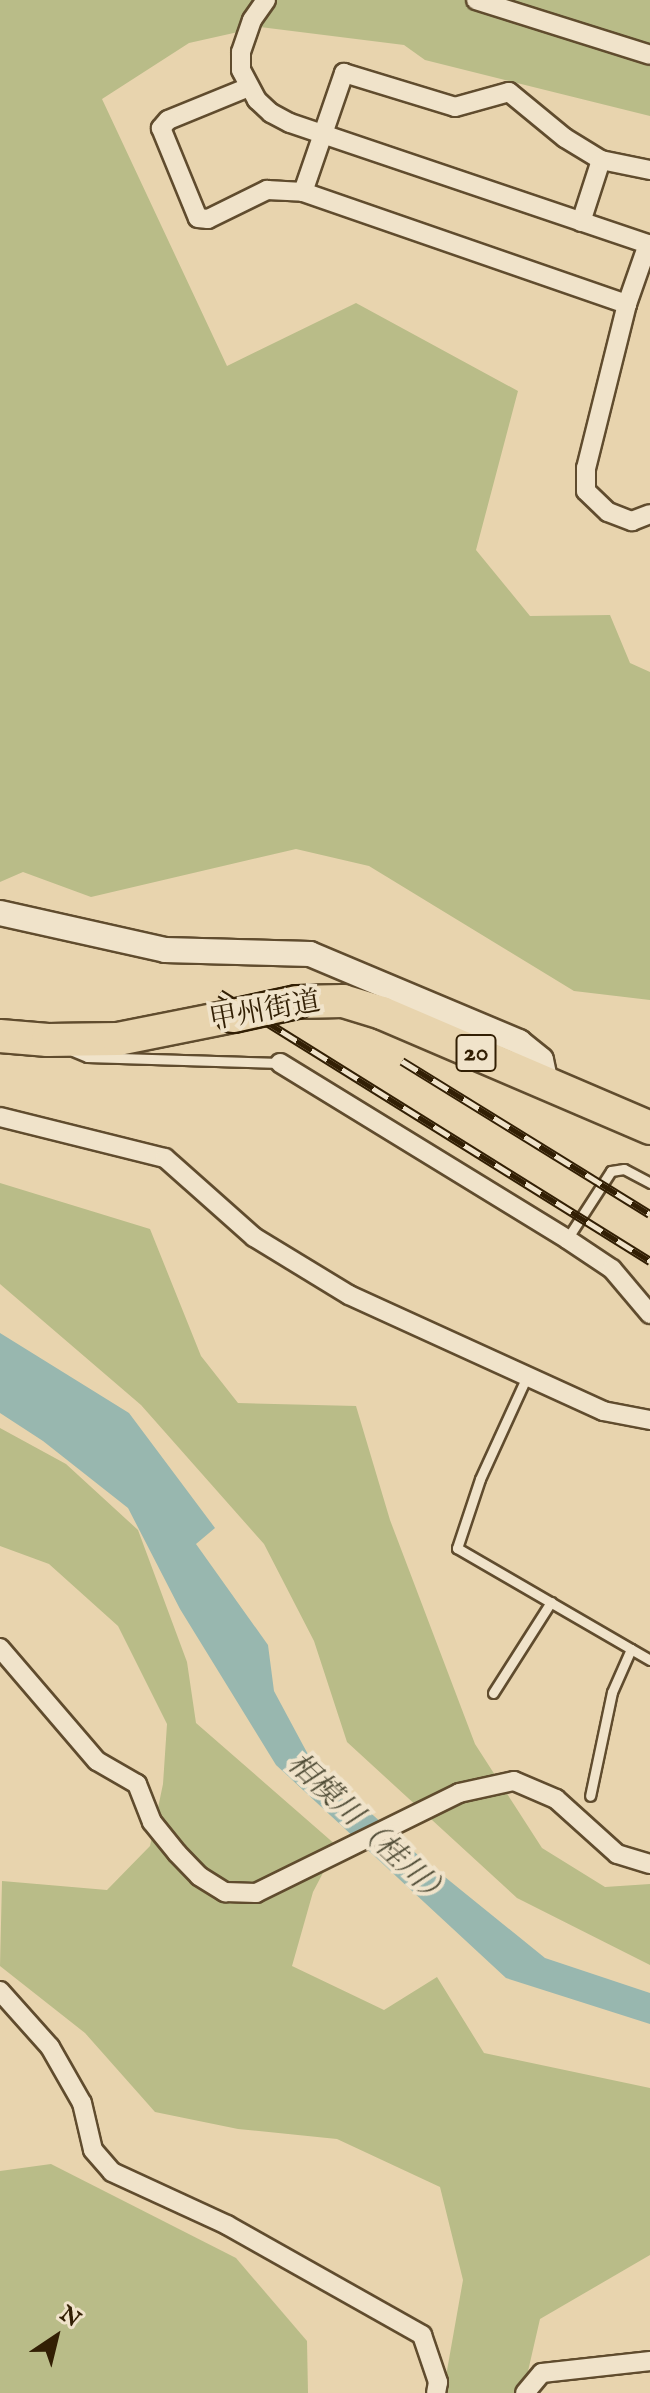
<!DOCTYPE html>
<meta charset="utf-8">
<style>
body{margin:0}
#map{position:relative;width:650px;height:2393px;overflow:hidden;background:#e8d4ae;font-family:"IM FELL English","Noto Serif JP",serif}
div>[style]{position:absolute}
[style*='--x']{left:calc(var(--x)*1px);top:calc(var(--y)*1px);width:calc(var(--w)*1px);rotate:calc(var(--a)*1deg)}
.green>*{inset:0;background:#b9bc88}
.water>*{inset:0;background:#98b7af}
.roads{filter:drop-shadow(2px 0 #604c2e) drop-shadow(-2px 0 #604c2e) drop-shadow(0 2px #604c2e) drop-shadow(0 -2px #604c2e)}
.lane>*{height:9px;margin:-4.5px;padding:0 4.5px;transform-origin:4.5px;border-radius:4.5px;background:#f0e3ca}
.street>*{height:18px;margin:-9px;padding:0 9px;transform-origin:9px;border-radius:9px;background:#f0e3ca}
.secondary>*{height:24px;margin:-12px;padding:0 12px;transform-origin:12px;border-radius:12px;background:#f0e3ca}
.highway>*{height:32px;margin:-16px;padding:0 16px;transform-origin:16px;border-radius:16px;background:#e8d4ae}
.rail>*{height:9px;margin-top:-4.5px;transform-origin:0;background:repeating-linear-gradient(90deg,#f0e3ca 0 18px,#321f04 0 36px);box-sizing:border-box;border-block:2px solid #321f04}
.bridges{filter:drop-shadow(2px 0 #321f04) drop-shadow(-2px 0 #321f04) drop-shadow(0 2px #321f04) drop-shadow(0 -2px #321f04)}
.highway-bridge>*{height:32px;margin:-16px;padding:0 16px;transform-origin:16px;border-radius:16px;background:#e8d4ae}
span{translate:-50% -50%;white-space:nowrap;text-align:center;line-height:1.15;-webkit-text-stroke:8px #f0e3ca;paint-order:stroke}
.shield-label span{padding:2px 6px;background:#f0e3ca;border:2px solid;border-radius:6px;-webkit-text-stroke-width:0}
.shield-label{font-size:26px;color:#321f04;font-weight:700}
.street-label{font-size:28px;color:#321f04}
.water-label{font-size:30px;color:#514d37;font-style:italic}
.north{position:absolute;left:16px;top:2297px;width:80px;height:80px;-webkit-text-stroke:6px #f0e3ca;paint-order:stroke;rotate:35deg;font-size:22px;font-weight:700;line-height:32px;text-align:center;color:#321f04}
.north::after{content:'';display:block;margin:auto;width:28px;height:36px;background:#321f04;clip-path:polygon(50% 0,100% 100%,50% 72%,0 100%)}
</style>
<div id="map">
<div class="green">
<div style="clip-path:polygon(0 0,650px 0,650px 116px,425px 60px,404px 45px,260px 27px,189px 43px,102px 99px,227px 366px,356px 303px,518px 391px,476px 550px,530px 616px,610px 615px,630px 663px,650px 672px,650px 1000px,574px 991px,369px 866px,296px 849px,91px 897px,23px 872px,0 882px)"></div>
<div style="clip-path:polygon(0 1183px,150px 1229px,201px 1356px,238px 1403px,356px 1406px,390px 1520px,475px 1744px,542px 1848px,605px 1887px,650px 1884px,650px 1965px,517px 1898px,347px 1742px,314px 1641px,264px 1544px,141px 1405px,0 1284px)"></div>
<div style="clip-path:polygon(0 1428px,66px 1464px,138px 1530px,187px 1662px,196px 1723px,337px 1846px,313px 1892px,292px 1966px,384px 2010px,437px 1977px,484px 2053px,650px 2088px,650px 2255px,540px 2319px,523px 2393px,443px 2393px,463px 2280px,440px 2187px,337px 2139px,238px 2129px,155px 2112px,85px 2033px,0 1966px,2px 1881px,107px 1890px,150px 1846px,163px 1784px,167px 1724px,118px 1626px,49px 1564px,0 1546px)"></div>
<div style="clip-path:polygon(51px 2164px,236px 2258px,307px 2341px,308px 2393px,0 2393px,0 2171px)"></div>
</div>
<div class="water">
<div style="clip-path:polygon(0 1333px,129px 1413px,215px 1528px,196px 1544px,268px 1645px,274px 1691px,311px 1760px,419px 1856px,545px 1958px,650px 1993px,650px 2024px,506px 1978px,276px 1765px,180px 1609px,128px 1508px,43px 1441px,0 1413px)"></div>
</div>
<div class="roads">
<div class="lane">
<div style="--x:73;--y:1051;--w:15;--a:23"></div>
<div style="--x:87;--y:1057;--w:193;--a:1.8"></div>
<div style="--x:567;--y:1239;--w:81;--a:-57.1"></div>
<div style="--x:611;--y:1171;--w:13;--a:-9"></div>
<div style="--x:624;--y:1169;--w:30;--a:28"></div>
<div style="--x:528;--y:1374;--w:115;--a:114.6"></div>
<div style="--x:480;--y:1479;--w:73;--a:108.4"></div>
<div style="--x:457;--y:1548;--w:201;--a:30.1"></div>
<div style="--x:631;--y:1649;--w:47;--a:113.8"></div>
<div style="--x:612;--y:1692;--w:106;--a:101.9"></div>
<div style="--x:631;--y:1649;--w:22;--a:30"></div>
<div style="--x:493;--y:1693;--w:108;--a:-57.5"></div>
</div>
<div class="street">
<div style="--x:266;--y:0;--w:24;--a:125"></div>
<div style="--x:252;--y:20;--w:34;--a:109"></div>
<div style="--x:241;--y:52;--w:18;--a:90"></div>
<div style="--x:241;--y:70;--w:34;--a:62"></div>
<div style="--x:257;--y:100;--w:19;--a:43"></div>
<div style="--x:271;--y:113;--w:21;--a:28"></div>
<div style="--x:290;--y:123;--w:380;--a:18.7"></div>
<div style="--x:476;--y:0;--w:182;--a:17.5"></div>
<div style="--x:249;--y:87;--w:87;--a:157.8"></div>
<div style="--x:168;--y:120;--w:11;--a:131"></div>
<div style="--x:161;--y:128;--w:97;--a:67.7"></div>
<div style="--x:198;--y:218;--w:10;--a:6"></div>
<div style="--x:208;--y:219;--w:66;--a:-26.2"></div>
<div style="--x:267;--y:190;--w:36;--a:3"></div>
<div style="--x:303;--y:192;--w:343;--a:19.1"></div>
<div style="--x:303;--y:192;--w:126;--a:-71"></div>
<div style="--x:344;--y:73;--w:116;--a:17"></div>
<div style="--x:455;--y:107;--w:56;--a:-15.5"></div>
<div style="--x:509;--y:92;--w:72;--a:39.4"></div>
<div style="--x:565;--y:138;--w:42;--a:31.4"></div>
<div style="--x:601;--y:160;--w:50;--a:11.5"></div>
<div style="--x:581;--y:222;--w:65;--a:-72.1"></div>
<div style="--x:648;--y:244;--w:64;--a:109.3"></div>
<div style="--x:627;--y:304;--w:169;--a:104"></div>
<div style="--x:586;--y:468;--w:23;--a:90"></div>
<div style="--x:586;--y:491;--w:30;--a:44"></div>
<div style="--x:608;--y:512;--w:26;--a:21"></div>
<div style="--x:632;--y:521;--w:19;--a:-21"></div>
<div style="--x:280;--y:1063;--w:337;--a:31.5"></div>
<div style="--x:567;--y:1239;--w:54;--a:33.7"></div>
<div style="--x:612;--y:1269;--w:59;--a:49.8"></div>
<div style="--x:0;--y:1117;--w:170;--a:14"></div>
<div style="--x:165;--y:1158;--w:119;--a:41.6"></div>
<div style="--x:254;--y:1237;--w:111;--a:31.4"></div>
<div style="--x:349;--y:1295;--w:279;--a:24.5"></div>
<div style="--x:603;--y:1411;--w:48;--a:10.8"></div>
<div style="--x:0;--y:1648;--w:149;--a:49.4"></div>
<div style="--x:97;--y:1761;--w:46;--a:29.9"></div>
<div style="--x:137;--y:1784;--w:41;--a:68.5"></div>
<div style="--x:152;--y:1822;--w:40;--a:51"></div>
<div style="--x:177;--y:1853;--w:32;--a:46"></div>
<div style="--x:199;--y:1876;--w:31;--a:32"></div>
<div style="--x:225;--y:1892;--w:31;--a:2"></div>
<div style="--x:256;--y:1893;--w:226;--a:-26.2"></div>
<div style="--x:459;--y:1793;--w:56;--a:-12.3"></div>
<div style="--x:514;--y:1781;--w:46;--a:23.2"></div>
<div style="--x:556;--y:1799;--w:82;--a:42"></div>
<div style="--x:617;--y:1854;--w:34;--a:17"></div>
<div style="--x:0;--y:1991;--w:75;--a:48.2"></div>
<div style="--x:50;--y:2047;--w:64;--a:60.3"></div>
<div style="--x:82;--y:2103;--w:48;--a:76.8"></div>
<div style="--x:93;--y:2150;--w:29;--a:49"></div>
<div style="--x:112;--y:2172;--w:127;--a:24.7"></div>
<div style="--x:227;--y:2225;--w:224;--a:29.4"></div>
<div style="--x:422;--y:2335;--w:50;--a:71.2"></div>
<div style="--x:438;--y:2382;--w:11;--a:100"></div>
<div style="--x:525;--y:2393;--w:26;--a:-50"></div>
<div style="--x:542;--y:2373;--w:109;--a:-6.3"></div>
</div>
<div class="secondary">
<div style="--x:0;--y:913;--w:169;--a:12.6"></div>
<div style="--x:165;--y:950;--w:145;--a:1.6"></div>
<div style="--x:310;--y:954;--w:227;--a:22.8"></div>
<div style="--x:519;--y:1042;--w:28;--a:39"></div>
<div style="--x:541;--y:1060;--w:25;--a:78"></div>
</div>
<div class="highway">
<div style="--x:297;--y:1002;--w:46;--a:-1.2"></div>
<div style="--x:343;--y:1001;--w:41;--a:17.1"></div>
<div style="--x:382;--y:1013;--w:292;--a:23.2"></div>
<div style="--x:0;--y:1036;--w:48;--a:4.8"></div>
<div style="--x:48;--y:1040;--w:70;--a:-0.8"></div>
<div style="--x:118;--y:1039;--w:117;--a:-11.3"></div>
</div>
</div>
<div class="rail">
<div style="--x:220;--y:993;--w:507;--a:31.93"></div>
<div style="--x:402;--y:1061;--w:291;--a:31.7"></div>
</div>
<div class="bridges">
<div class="highway-bridge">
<div style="--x:233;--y:1016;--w:66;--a:-12.3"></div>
</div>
</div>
<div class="shield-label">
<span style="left:476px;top:1053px">20</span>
</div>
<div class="street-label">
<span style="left:265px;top:1012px;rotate:-10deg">甲州街道</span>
</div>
<div class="water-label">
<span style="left:368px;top:1831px;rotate:43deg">相模川（桂川）</span>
</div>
<div class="north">N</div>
</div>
